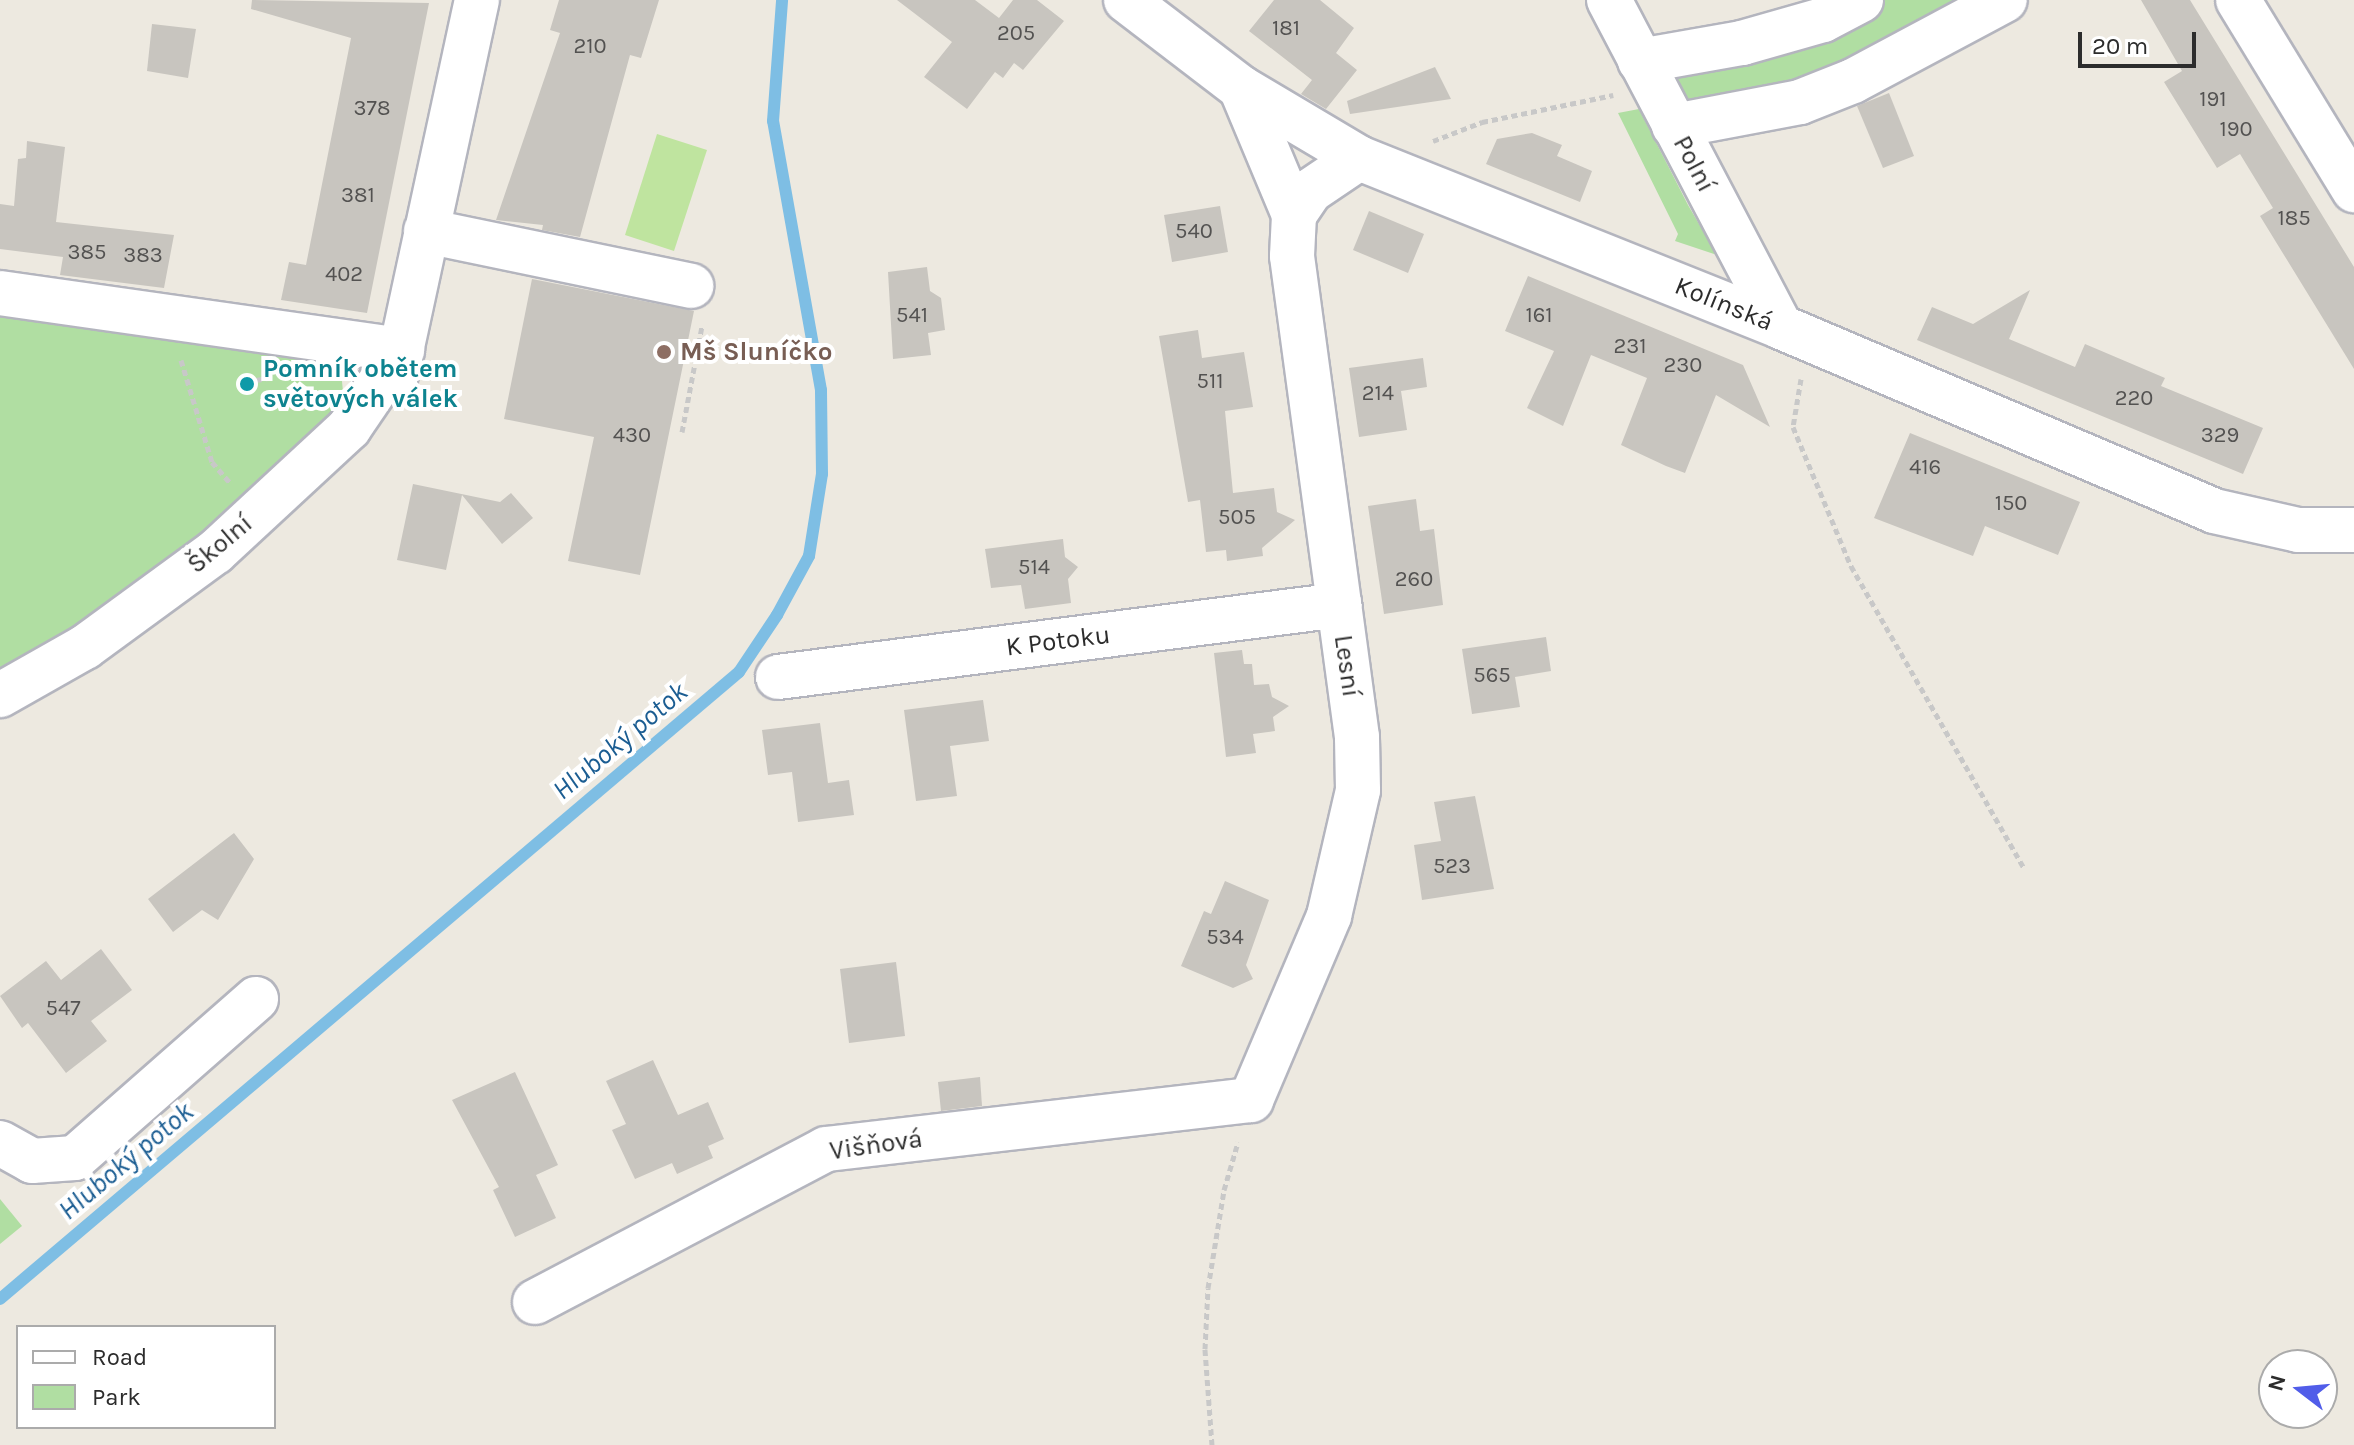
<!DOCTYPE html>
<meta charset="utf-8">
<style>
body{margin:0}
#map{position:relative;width:2354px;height:1445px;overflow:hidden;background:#ede9e0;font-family:Karla,sans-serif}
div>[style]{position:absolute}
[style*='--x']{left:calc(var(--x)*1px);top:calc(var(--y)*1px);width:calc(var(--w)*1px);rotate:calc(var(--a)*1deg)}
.green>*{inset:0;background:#b0dea2}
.pitch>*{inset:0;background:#bfe49f}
.stream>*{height:12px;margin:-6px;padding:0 6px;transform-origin:6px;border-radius:6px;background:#7ebee4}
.building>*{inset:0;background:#c8c5bf}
.path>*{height:5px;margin-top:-2.5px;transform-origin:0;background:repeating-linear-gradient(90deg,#c8c8c8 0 6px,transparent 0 10px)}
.roads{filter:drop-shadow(2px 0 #b4b5be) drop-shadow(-2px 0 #b4b5be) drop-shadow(0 2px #b4b5be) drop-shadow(0 -2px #b4b5be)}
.minor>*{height:44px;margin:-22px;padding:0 22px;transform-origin:22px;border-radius:22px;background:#fff}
.dots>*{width:22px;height:22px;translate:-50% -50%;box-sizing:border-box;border:4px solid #fff;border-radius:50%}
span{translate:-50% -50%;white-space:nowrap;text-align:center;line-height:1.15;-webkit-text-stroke:8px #fff;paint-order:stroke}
.number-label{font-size:22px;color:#535251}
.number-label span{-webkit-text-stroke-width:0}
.street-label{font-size:26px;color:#2c2c2c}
.education-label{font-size:26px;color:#785e54;font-weight:700}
.left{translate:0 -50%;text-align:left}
.culture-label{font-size:26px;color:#0d838f;font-weight:700}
.water-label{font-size:28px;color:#1b5d92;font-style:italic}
.legend{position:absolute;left:16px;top:1325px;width:260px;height:104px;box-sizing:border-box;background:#fff;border:2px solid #ababab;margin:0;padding:10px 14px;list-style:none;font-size:24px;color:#2c2c2c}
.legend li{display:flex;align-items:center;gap:16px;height:40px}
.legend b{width:40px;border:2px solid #ababab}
.north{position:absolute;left:2258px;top:1349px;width:80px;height:80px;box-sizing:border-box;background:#fff;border:2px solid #ababab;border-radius:50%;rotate:286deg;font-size:22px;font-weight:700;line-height:32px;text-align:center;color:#2c2c2c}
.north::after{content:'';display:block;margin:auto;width:28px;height:36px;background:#515de9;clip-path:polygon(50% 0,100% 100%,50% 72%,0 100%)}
.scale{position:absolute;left:2078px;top:32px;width:118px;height:36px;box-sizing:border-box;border:4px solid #2c2c2c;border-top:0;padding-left:10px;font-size:24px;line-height:28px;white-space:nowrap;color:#2c2c2c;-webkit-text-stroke:6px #fff;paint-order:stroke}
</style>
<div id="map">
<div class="green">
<div style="clip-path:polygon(1875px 0,1979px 0,1806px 88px,1690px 107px,1676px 83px,1677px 72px)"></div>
<div style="clip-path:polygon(1639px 109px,1688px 205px,1717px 255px,1675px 241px,1678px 234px,1618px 113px)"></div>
<div style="clip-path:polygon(0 304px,340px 360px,343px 392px,337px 413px,202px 548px,0 684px)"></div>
<div style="clip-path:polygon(0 1199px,22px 1226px,0 1244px)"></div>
</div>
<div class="pitch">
<div style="clip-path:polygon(657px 134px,707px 150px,674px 251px,625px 235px)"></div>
</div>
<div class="stream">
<div style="--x:0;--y:1299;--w:969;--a:-40.31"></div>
<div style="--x:739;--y:672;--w:69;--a:-56.3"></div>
<div style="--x:777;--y:615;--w:67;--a:-61.5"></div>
<div style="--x:809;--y:556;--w:83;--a:-81"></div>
<div style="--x:822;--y:474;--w:84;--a:-90.7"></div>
<div style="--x:821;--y:390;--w:273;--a:-100.1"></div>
<div style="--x:773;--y:121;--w:121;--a:-85.7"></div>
</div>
<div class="building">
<div style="clip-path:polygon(252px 0,429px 3px,367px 313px,281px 300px,289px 262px,306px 265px,351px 38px,251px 9px)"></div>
<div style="clip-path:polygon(559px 0,659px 0,641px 58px,630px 55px,580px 237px,542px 230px,543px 225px,496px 220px,560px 33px,550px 30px)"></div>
<div style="clip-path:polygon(897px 0,975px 0,999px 18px,1013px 0,1037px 0,1064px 21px,1023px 70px,1014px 63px,1003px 78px,995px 72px,967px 109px,924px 77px,952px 42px)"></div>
<div style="clip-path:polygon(1274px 0,1320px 0,1354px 28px,1336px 53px,1357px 70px,1326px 109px,1301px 94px,1312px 80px,1249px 31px)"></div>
<div style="clip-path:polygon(2141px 0,2190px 0,2354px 267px,2354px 369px,2260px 216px,2273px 208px,2240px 154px,2217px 168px,2164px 82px,2182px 71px)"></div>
<div style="clip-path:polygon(152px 24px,196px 29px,188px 78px,147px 71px)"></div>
<div style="clip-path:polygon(1435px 67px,1451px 99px,1350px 114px,1347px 101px)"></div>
<div style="clip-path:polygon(1889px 93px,1914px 156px,1883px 168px,1857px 106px)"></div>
<div style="clip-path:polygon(1532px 133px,1562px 145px,1557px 156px,1592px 171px,1580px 202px,1486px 164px,1497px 139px)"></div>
<div style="clip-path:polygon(27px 141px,65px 147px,56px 222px,174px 235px,164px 288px,60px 275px,63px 257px,0 249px,0 204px,14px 206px,18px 159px,26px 158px)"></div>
<div style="clip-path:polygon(1220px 206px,1228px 252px,1172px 262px,1164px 215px)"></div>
<div style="clip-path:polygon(1369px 211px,1424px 234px,1408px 273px,1353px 250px)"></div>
<div style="clip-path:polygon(927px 267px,930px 291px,941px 298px,945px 330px,928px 333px,931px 355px,893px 359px,888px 272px)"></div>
<div style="clip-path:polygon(1528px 276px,1743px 365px,1770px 427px,1716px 395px,1685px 473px,1666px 466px,1621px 445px,1647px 378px,1591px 355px,1563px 426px,1527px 408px,1554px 351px,1505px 331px)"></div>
<div style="clip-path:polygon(532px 279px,694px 311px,640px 575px,568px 561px,594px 437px,504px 419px)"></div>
<div style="clip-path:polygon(2030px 290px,2009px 339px,2075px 367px,2085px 344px,2165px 378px,2161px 386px,2263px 428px,2243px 474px,1917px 340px,1932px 307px,1973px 324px)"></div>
<div style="clip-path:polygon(1198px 330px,1202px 358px,1244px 352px,1253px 407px,1225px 411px,1233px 493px,1274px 488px,1277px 512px,1295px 520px,1262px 548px,1263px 556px,1227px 561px,1226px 550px,1206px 552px,1200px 500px,1188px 502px,1159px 336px)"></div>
<div style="clip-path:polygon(1423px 358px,1427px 387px,1401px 391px,1407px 430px,1359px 437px,1349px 368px)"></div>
<div style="clip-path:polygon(1910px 433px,2080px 502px,2058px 555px,1985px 526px,1973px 556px,1874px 518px)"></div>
<div style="clip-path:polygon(413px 484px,500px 502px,511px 493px,533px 518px,502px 544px,462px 495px,446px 570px,397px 560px)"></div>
<div style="clip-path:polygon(1416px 499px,1420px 531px,1434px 529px,1443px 605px,1384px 614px,1368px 506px)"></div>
<div style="clip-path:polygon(1063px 539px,1065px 557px,1078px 567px,1068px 579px,1071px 603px,1025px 609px,1021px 585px,991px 588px,985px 549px)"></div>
<div style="clip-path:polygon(1546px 637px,1551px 671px,1515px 677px,1520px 707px,1472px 714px,1462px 649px)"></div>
<div style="clip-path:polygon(1242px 650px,1244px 664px,1252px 664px,1254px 685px,1269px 684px,1272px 697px,1289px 706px,1273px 717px,1275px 731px,1253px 734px,1256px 753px,1226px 757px,1214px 653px)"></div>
<div style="clip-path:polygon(983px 700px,989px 741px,950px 746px,957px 796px,916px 801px,904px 710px)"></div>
<div style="clip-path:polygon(820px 723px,828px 783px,849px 780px,854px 815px,798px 822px,792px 772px,768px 775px,762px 730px)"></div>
<div style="clip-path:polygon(1475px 796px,1494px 889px,1422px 900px,1414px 845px,1441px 841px,1434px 802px)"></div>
<div style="clip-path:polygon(234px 833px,254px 859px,218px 920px,202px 910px,173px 932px,148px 899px)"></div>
<div style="clip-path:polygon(1225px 881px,1269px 900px,1246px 965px,1253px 979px,1233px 988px,1181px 966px,1204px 911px,1211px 914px)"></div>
<div style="clip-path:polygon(101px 949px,132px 990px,91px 1021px,107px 1041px,66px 1073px,28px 1023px,22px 1028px,0 996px,46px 961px,61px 980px)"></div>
<div style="clip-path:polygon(896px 962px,905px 1036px,849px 1043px,840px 969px)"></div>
<div style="clip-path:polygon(653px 1060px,678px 1115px,708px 1102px,724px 1139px,708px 1146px,713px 1158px,677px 1174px,672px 1163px,635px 1179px,612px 1130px,626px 1124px,606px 1081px)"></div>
<div style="clip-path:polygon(515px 1072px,558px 1165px,536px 1175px,556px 1218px,515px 1237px,493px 1190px,499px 1187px,452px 1100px)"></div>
<div style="clip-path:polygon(980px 1077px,982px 1106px,941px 1111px,938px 1082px)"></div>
</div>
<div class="path">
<div style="--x:1433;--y:141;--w:53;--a:-21.2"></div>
<div style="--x:1482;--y:122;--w:134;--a:-11.6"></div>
<div style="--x:181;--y:360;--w:107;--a:73.1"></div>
<div style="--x:212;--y:462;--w:28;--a:49"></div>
<div style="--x:1801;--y:379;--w:49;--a:99.5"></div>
<div style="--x:1793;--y:427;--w:151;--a:67.4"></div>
<div style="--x:1851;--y:566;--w:348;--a:60.2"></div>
<div style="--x:256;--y:380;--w:20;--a:-9"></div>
<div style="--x:682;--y:432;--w:108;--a:-79.3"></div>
<div style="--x:1212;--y:1445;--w:96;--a:-94.2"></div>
<div style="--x:1205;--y:1349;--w:61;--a:-87.2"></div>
<div style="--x:1208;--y:1288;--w:99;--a:-80.7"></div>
<div style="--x:1224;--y:1190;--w:50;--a:-73.7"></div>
</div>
<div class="roads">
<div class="minor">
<div style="--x:1126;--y:0;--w:145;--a:37.4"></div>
<div style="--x:1241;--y:88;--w:137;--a:30.7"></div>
<div style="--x:1359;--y:158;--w:455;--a:21.8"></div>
<div style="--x:1781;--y:327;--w:470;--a:23"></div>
<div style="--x:2214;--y:511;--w:86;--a:12.7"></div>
<div style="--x:2298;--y:530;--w:56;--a:0"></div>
<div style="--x:1609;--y:0;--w:369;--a:62.3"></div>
<div style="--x:2238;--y:0;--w:223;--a:58.6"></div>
<div style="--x:1640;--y:61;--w:104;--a:-10"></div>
<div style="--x:1742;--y:43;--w:84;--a:-15.9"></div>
<div style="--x:1823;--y:20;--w:43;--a:-27.8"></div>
<div style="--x:1241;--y:88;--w:138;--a:67.3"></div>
<div style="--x:1674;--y:126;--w:128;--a:-10.8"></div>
<div style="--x:1800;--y:102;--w:57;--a:-21.6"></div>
<div style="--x:1853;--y:81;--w:172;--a:-28.1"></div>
<div style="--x:426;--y:231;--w:271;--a:11.7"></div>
<div style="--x:0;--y:293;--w:406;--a:8.1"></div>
<div style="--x:402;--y:350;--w:94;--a:124.2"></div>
<div style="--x:349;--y:428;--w:183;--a:137.2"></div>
<div style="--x:215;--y:552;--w:161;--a:143.8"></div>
<div style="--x:85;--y:647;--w:98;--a:150.5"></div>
<div style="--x:395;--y:379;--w:388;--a:-77.8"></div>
<div style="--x:778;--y:677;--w:566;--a:-7.31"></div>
<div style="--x:0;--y:1143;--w:37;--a:29"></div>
<div style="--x:32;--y:1161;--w:43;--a:-4"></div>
<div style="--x:75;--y:1158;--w:241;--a:-41.3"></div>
<div style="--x:535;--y:1302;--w:329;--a:-27.7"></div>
<div style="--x:826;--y:1149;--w:428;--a:-6.6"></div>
<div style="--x:1251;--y:1100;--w:200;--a:-67"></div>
<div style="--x:1329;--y:916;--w:129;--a:-77"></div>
<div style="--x:1358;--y:790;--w:53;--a:-91.1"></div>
<div style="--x:1357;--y:737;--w:485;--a:-97.7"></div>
<div style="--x:1292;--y:256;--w:41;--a:-87.2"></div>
<div style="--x:1294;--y:215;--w:29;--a:-56"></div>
<div style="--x:1310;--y:191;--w:59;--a:-34"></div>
</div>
</div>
<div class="dots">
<div style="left:664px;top:352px;background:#8d6e63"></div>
<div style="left:247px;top:384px;background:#0f9aa8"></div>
</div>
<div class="number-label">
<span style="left:1286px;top:29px">181</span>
<span style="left:1016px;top:34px">205</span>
<span style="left:590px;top:47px">210</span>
<span style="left:2213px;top:100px">191</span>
<span style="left:372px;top:109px">378</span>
<span style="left:2236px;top:130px">190</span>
<span style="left:358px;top:196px">381</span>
<span style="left:2294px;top:219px">185</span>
<span style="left:1194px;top:232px">540</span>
<span style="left:87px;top:253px">385</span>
<span style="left:143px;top:256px">383</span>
<span style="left:344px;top:275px">402</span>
<span style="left:912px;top:316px">541</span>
<span style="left:1539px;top:316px">161</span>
<span style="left:1630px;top:347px">231</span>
<span style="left:1683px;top:366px">230</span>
<span style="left:1210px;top:382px">511</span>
<span style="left:1378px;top:394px">214</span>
<span style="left:2134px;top:399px">220</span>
<span style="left:632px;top:436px">430</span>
<span style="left:2220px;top:436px">329</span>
<span style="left:1925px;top:468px">416</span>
<span style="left:2011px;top:504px">150</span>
<span style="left:1237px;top:518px">505</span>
<span style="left:1034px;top:568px">514</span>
<span style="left:1414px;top:580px">260</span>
<span style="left:1492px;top:676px">565</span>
<span style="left:1452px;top:867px">523</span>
<span style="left:1225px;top:938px">534</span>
<span style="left:63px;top:1009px">547</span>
</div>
<div class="street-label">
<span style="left:1694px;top:164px;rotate:62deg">Polní</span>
<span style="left:1724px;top:304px;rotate:22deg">Kolínská</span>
<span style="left:220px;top:544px;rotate:-40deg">Školní</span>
<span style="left:1058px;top:641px;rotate:-7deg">K Potoku</span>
<span style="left:1347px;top:666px;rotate:82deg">Lesní</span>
<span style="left:876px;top:1145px;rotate:-8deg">Višňová</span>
</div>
<div class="education-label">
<span class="left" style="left:680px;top:352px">Mš Sluníčko</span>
</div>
<div class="culture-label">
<span class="left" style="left:263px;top:384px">Pomník obětem<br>světových válek</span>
</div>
<div class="water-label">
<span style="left:620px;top:741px;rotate:-40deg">Hluboký potok</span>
<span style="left:126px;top:1161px;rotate:-40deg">Hluboký potok</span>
</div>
<ul class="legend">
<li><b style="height:10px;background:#fff"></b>Road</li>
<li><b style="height:22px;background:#b0dea2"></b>Park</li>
</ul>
<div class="north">N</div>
<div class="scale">20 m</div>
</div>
